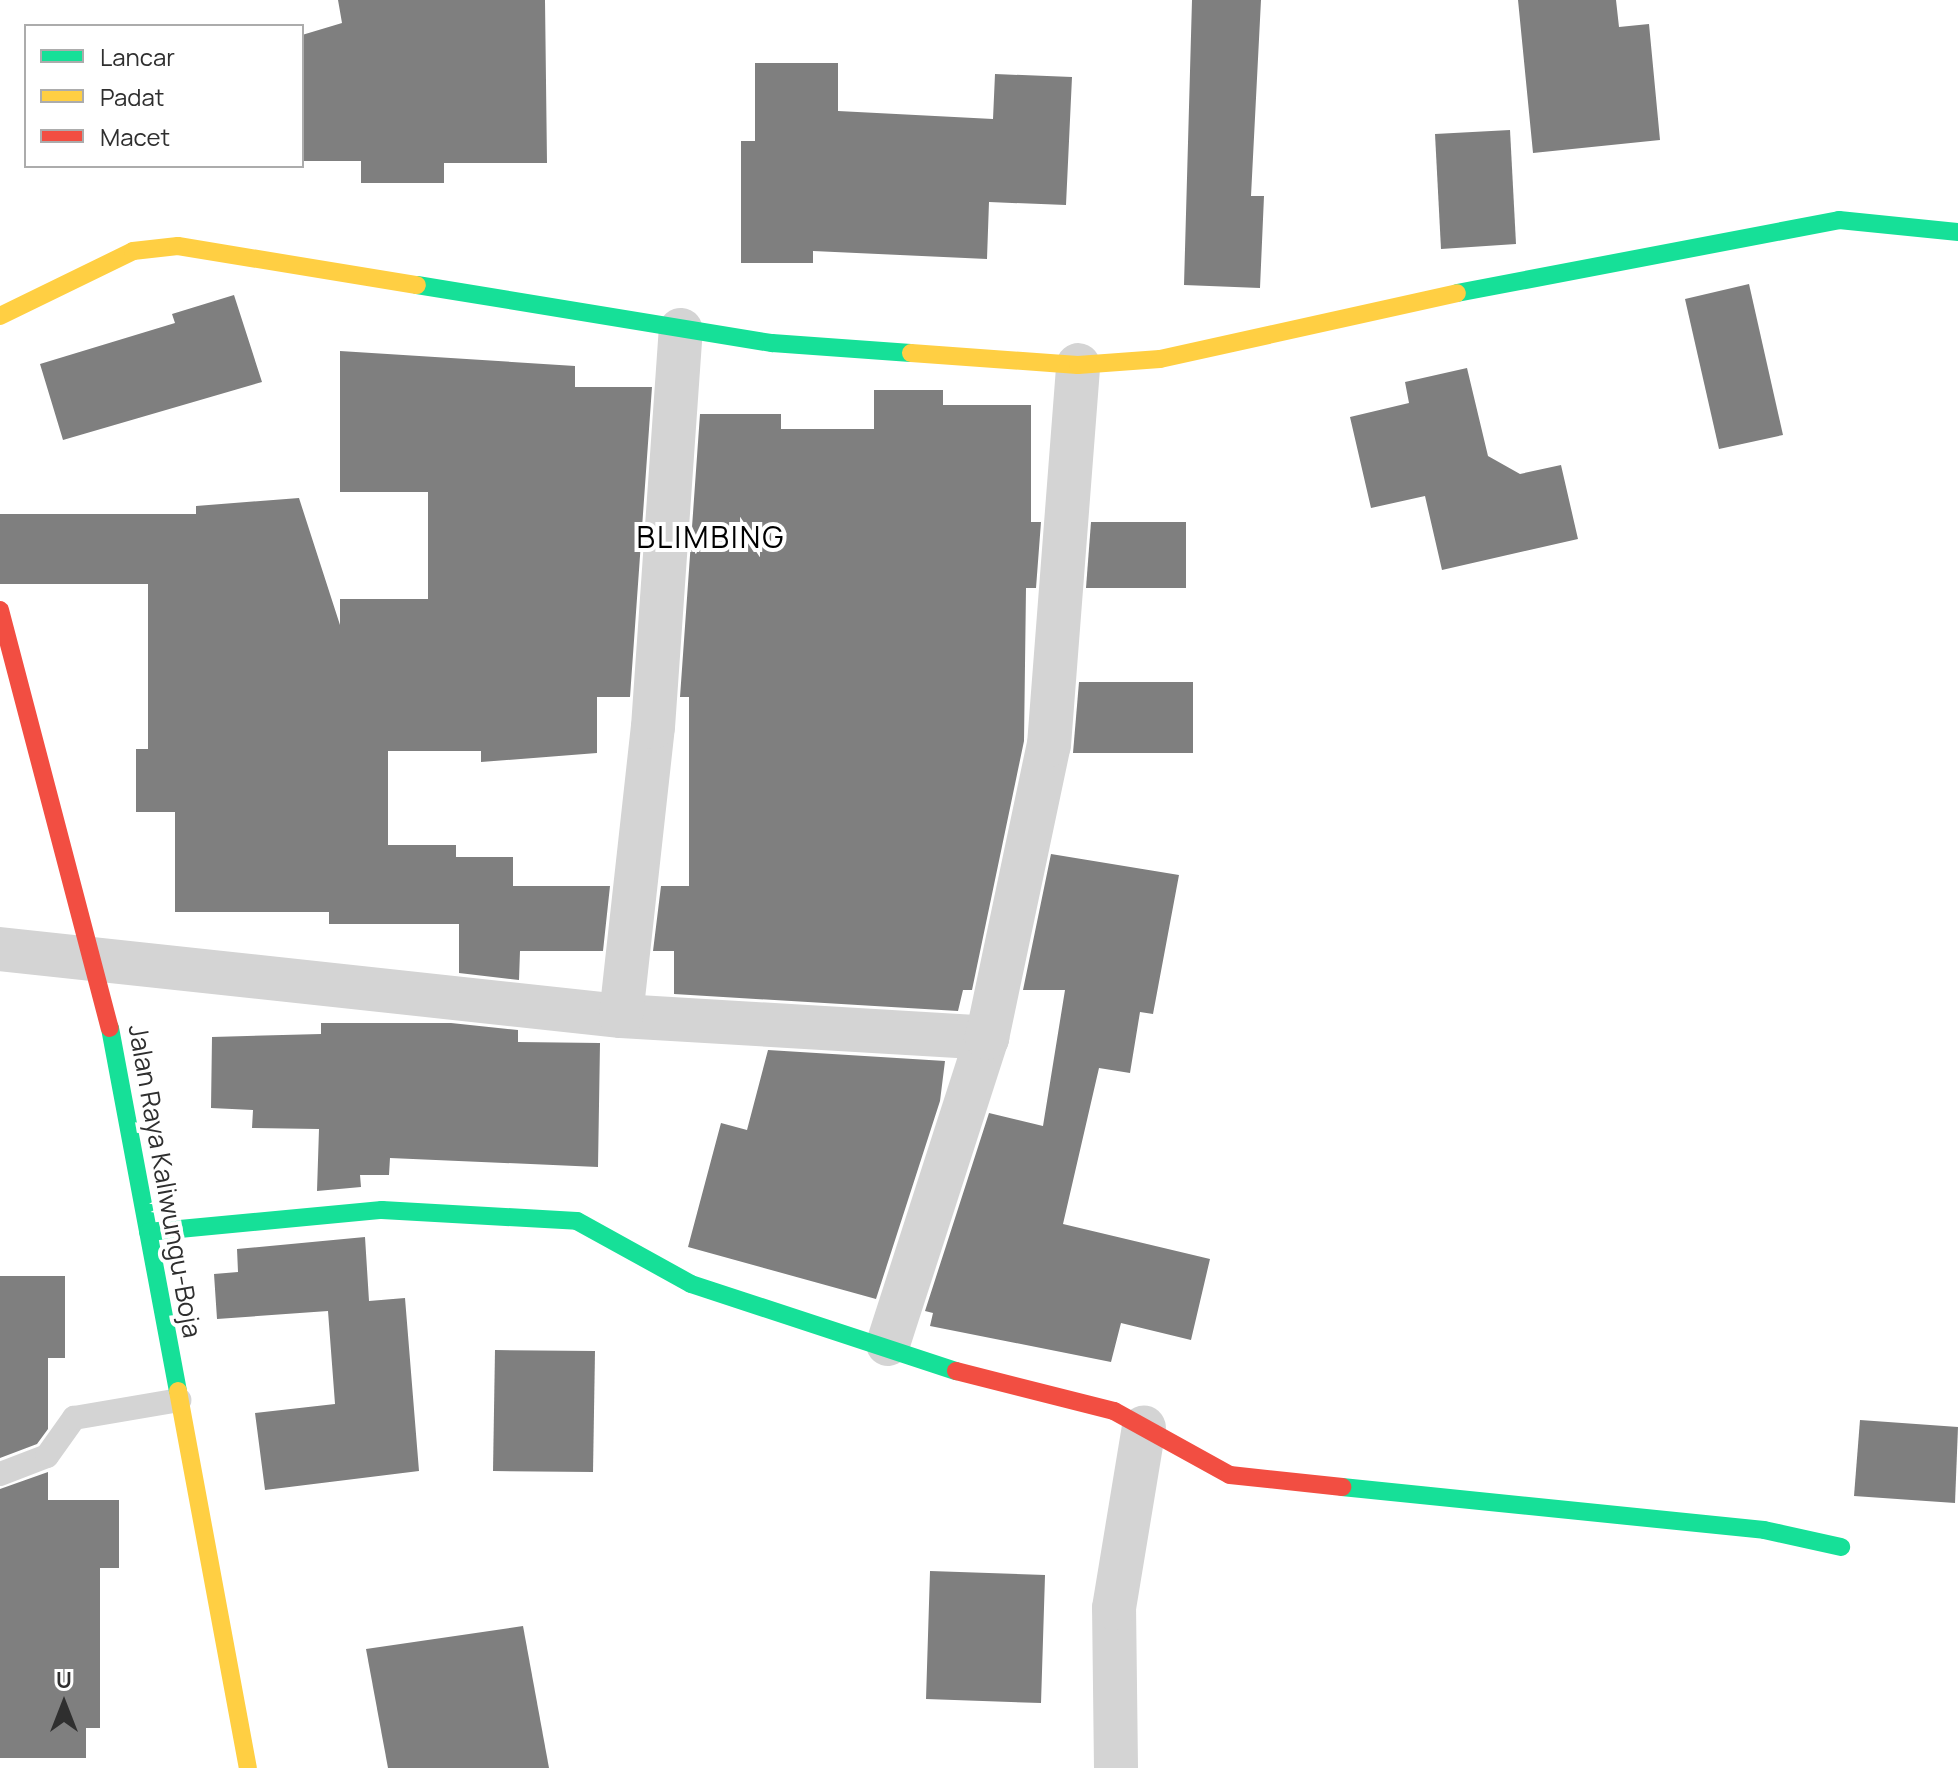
<!DOCTYPE html>
<style>
body{margin:0}
#map{position:relative;width:1958px;height:1768px;overflow:hidden;background:#fff;font-family:Manrope,sans-serif}
div>[style]{position:absolute}
[style*='--x']{left:calc(var(--x)*1px);top:calc(var(--y)*1px);width:calc(var(--w)*1px);rotate:calc(var(--a)*1deg)}
.building>*{inset:0;background:#7f7f7f}
.lane>*{height:24px;margin:-12px;padding:0 12px;transform-origin:12px;border-radius:12px;background:#d4d4d4}
.street>*{height:44px;margin:-22px;padding:0 22px;transform-origin:22px;border-radius:22px;background:#d4d4d4}
.fast>*{height:18px;margin:-9px;padding:0 9px;transform-origin:9px;border-radius:9px;background:#16e098}
.slow>*{height:18px;margin:-9px;padding:0 9px;transform-origin:9px;border-radius:9px;background:#ffcf43}
.jam>*{height:18px;margin:-9px;padding:0 9px;transform-origin:9px;border-radius:9px;background:#f24e42}
span{translate:-50% -50%;white-space:nowrap;text-align:center;line-height:1.15;-webkit-text-stroke:8px #fff;paint-order:stroke}
.street-label{font-size:26px;color:#2f2f2f}
.quarter-label{font-size:30px;color:#000;letter-spacing:2px}
.legend{position:absolute;left:24px;top:24px;width:280px;height:144px;box-sizing:border-box;background:#fff;border:2px solid #acacac;margin:0;padding:10px 14px;list-style:none;font-size:24px;color:#2f2f2f}
.legend li{display:flex;align-items:center;gap:16px;height:40px}
.legend b{width:40px;border:2px solid #acacac}
.north{position:absolute;left:24px;top:1664px;width:80px;height:80px;-webkit-text-stroke:6px #fff;paint-order:stroke;rotate:0deg;font-size:22px;font-weight:700;line-height:32px;text-align:center;color:#2f2f2f}
.north::after{content:'';display:block;margin:auto;width:28px;height:36px;background:#2f2f2f;clip-path:polygon(50% 0,100% 100%,50% 72%,0 100%)}
</style>
<div id="map">
<div class="building">
<div style="clip-path:polygon(338px 0,545px 0,547px 163px,444px 163px,444px 183px,361px 183px,361px 161px,302px 161px,302px 35px,342px 23px)"></div>
<div style="clip-path:polygon(1192px 0,1261px 0,1251px 196px,1264px 196px,1260px 288px,1184px 285px)"></div>
<div style="clip-path:polygon(1518px 0,1616px 0,1619px 27px,1649px 24px,1660px 140px,1533px 153px)"></div>
<div style="clip-path:polygon(755px 63px,838px 63px,838px 111px,993px 119px,995px 74px,1072px 77px,1066px 205px,989px 202px,987px 259px,813px 251px,813px 263px,741px 263px,741px 141px,755px 141px)"></div>
<div style="clip-path:polygon(1510px 130px,1516px 244px,1441px 249px,1435px 134px)"></div>
<div style="clip-path:polygon(1749px 284px,1783px 435px,1719px 449px,1685px 299px)"></div>
<div style="clip-path:polygon(234px 295px,262px 382px,63px 440px,40px 364px,175px 323px,172px 314px)"></div>
<div style="clip-path:polygon(340px 351px,575px 366px,575px 387px,652px 387px,630px 697px,597px 697px,597px 753px,481px 762px,481px 751px,388px 751px,388px 845px,456px 845px,456px 857px,513px 857px,513px 886px,610px 886px,603px 951px,520px 951px,519px 980px,459px 973px,459px 924px,329px 924px,329px 912px,175px 912px,175px 812px,136px 812px,136px 749px,148px 749px,148px 584px,0 584px,0 514px,196px 514px,196px 506px,299px 498px,340px 625px,340px 599px,428px 599px,428px 492px,340px 492px)"></div>
<div style="clip-path:polygon(1467px 368px,1488px 456px,1520px 474px,1561px 465px,1578px 539px,1442px 570px,1425px 496px,1371px 508px,1350px 417px,1409px 403px,1405px 382px)"></div>
<div style="clip-path:polygon(874px 390px,943px 390px,943px 405px,1031px 405px,1031px 522px,1041px 522px,1036px 588px,1026px 588px,1024px 741px,972px 990px,963px 990px,958px 1011px,674px 994px,674px 951px,653px 951px,661px 886px,689px 886px,689px 697px,680px 697px,700px 414px,781px 414px,781px 429px,874px 429px)"></div>
<div style="clip-path:polygon(1091px 522px,1186px 522px,1186px 588px,1086px 588px)"></div>
<div style="clip-path:polygon(1079px 682px,1193px 682px,1193px 753px,1073px 753px)"></div>
<div style="clip-path:polygon(1051px 854px,1179px 875px,1153px 1014px,1140px 1012px,1130px 1073px,1099px 1068px,1063px 1224px,1210px 1259px,1191px 1340px,1121px 1323px,1111px 1362px,930px 1326px,933px 1313px,925px 1311px,989px 1113px,1043px 1126px,1065px 990px,1023px 990px)"></div>
<div style="clip-path:polygon(321px 1023px,451px 1023px,518px 1030px,518px 1042px,600px 1043px,598px 1167px,390px 1158px,389px 1175px,360px 1175px,361px 1187px,317px 1191px,319px 1129px,252px 1128px,253px 1110px,211px 1108px,212px 1037px,321px 1034px)"></div>
<div style="clip-path:polygon(768px 1050px,945px 1061px,940px 1101px,876px 1299px,688px 1247px,721px 1123px,747px 1130px)"></div>
<div style="clip-path:polygon(365px 1237px,369px 1301px,405px 1298px,419px 1471px,265px 1490px,255px 1413px,335px 1404px,328px 1311px,217px 1319px,214px 1274px,238px 1272px,237px 1249px)"></div>
<div style="clip-path:polygon(0 1276px,65px 1276px,65px 1358px,48px 1358px,48px 1429px,37px 1444px,0 1458px)"></div>
<div style="clip-path:polygon(495px 1350px,595px 1351px,593px 1472px,493px 1471px)"></div>
<div style="clip-path:polygon(1860px 1420px,1958px 1427px,1955px 1503px,1854px 1496px)"></div>
<div style="clip-path:polygon(48px 1472px,48px 1500px,119px 1500px,119px 1568px,100px 1568px,100px 1728px,86px 1728px,86px 1758px,0 1758px,0 1489px)"></div>
<div style="clip-path:polygon(930px 1571px,1045px 1575px,1041px 1703px,926px 1699px)"></div>
<div style="clip-path:polygon(523px 1626px,549px 1768px,388px 1768px,366px 1649px)"></div>
</div>
<div class="lane">
<div style="--x:0;--y:1474;--w:50;--a:-21"></div>
<div style="--x:47;--y:1456;--w:47;--a:-54.6"></div>
<div style="--x:74;--y:1418;--w:107;--a:-9.7"></div>
</div>
<div class="street">
<div style="--x:0;--y:949;--w:625;--a:6.16"></div>
<div style="--x:621;--y:1016;--w:367;--a:3.4"></div>
<div style="--x:621;--y:1016;--w:291;--a:-83.7"></div>
<div style="--x:653;--y:727;--w:398;--a:-86"></div>
<div style="--x:888;--y:1344;--w:322;--a:-72.1"></div>
<div style="--x:987;--y:1038;--w:299;--a:-78.1"></div>
<div style="--x:1049;--y:745;--w:381;--a:-85.6"></div>
<div style="--x:1116;--y:1768;--w:160;--a:-90.7"></div>
<div style="--x:1114;--y:1608;--w:183;--a:-80.6"></div>
</div>
<div class="fast">
<div style="--x:417;--y:285;--w:360;--a:9.3"></div>
<div style="--x:772;--y:343;--w:139;--a:4.1"></div>
<div style="--x:1457;--y:293;--w:389;--a:-10.8"></div>
<div style="--x:1839;--y:220;--w:120;--a:5.8"></div>
<div style="--x:110;--y:1028;--w:369;--a:79.4"></div>
<div style="--x:148;--y:1232;--w:235;--a:-5.4"></div>
<div style="--x:382;--y:1210;--w:195;--a:3.2"></div>
<div style="--x:577;--y:1221;--w:130;--a:28.9"></div>
<div style="--x:691;--y:1284;--w:279;--a:18.2"></div>
<div style="--x:1342;--y:1487;--w:424;--a:5.8"></div>
<div style="--x:1764;--y:1530;--w:79;--a:12.4"></div>
</div>
<div class="slow">
<div style="--x:0;--y:316;--w:148;--a:-26"></div>
<div style="--x:133;--y:251;--w:45;--a:-6.3"></div>
<div style="--x:178;--y:246;--w:242;--a:9.3"></div>
<div style="--x:911;--y:353;--w:167;--a:4.1"></div>
<div style="--x:1078;--y:365;--w:82;--a:-4.2"></div>
<div style="--x:1160;--y:359;--w:304;--a:-12.5"></div>
<div style="--x:178;--y:1391;--w:383;--a:79.5"></div>
</div>
<div class="jam">
<div style="--x:0;--y:610;--w:432;--a:75.3"></div>
<div style="--x:956;--y:1371;--w:163;--a:14.2"></div>
<div style="--x:1114;--y:1411;--w:132;--a:28.9"></div>
<div style="--x:1230;--y:1475;--w:113;--a:6.1"></div>
</div>
<div class="street-label">
<span style="left:165px;top:1181px;rotate:80deg">Jalan Raya Kaliwungu-Boja</span>
</div>
<div class="quarter-label">
<span style="left:711px;top:537px">BLIMBING</span>
</div>
<ul class="legend">
<li><b style="height:10px;background:#16e098"></b>Lancar</li>
<li><b style="height:10px;background:#ffcf43"></b>Padat</li>
<li><b style="height:10px;background:#f24e42"></b>Macet</li>
</ul>
<div class="north">U</div>
</div>
